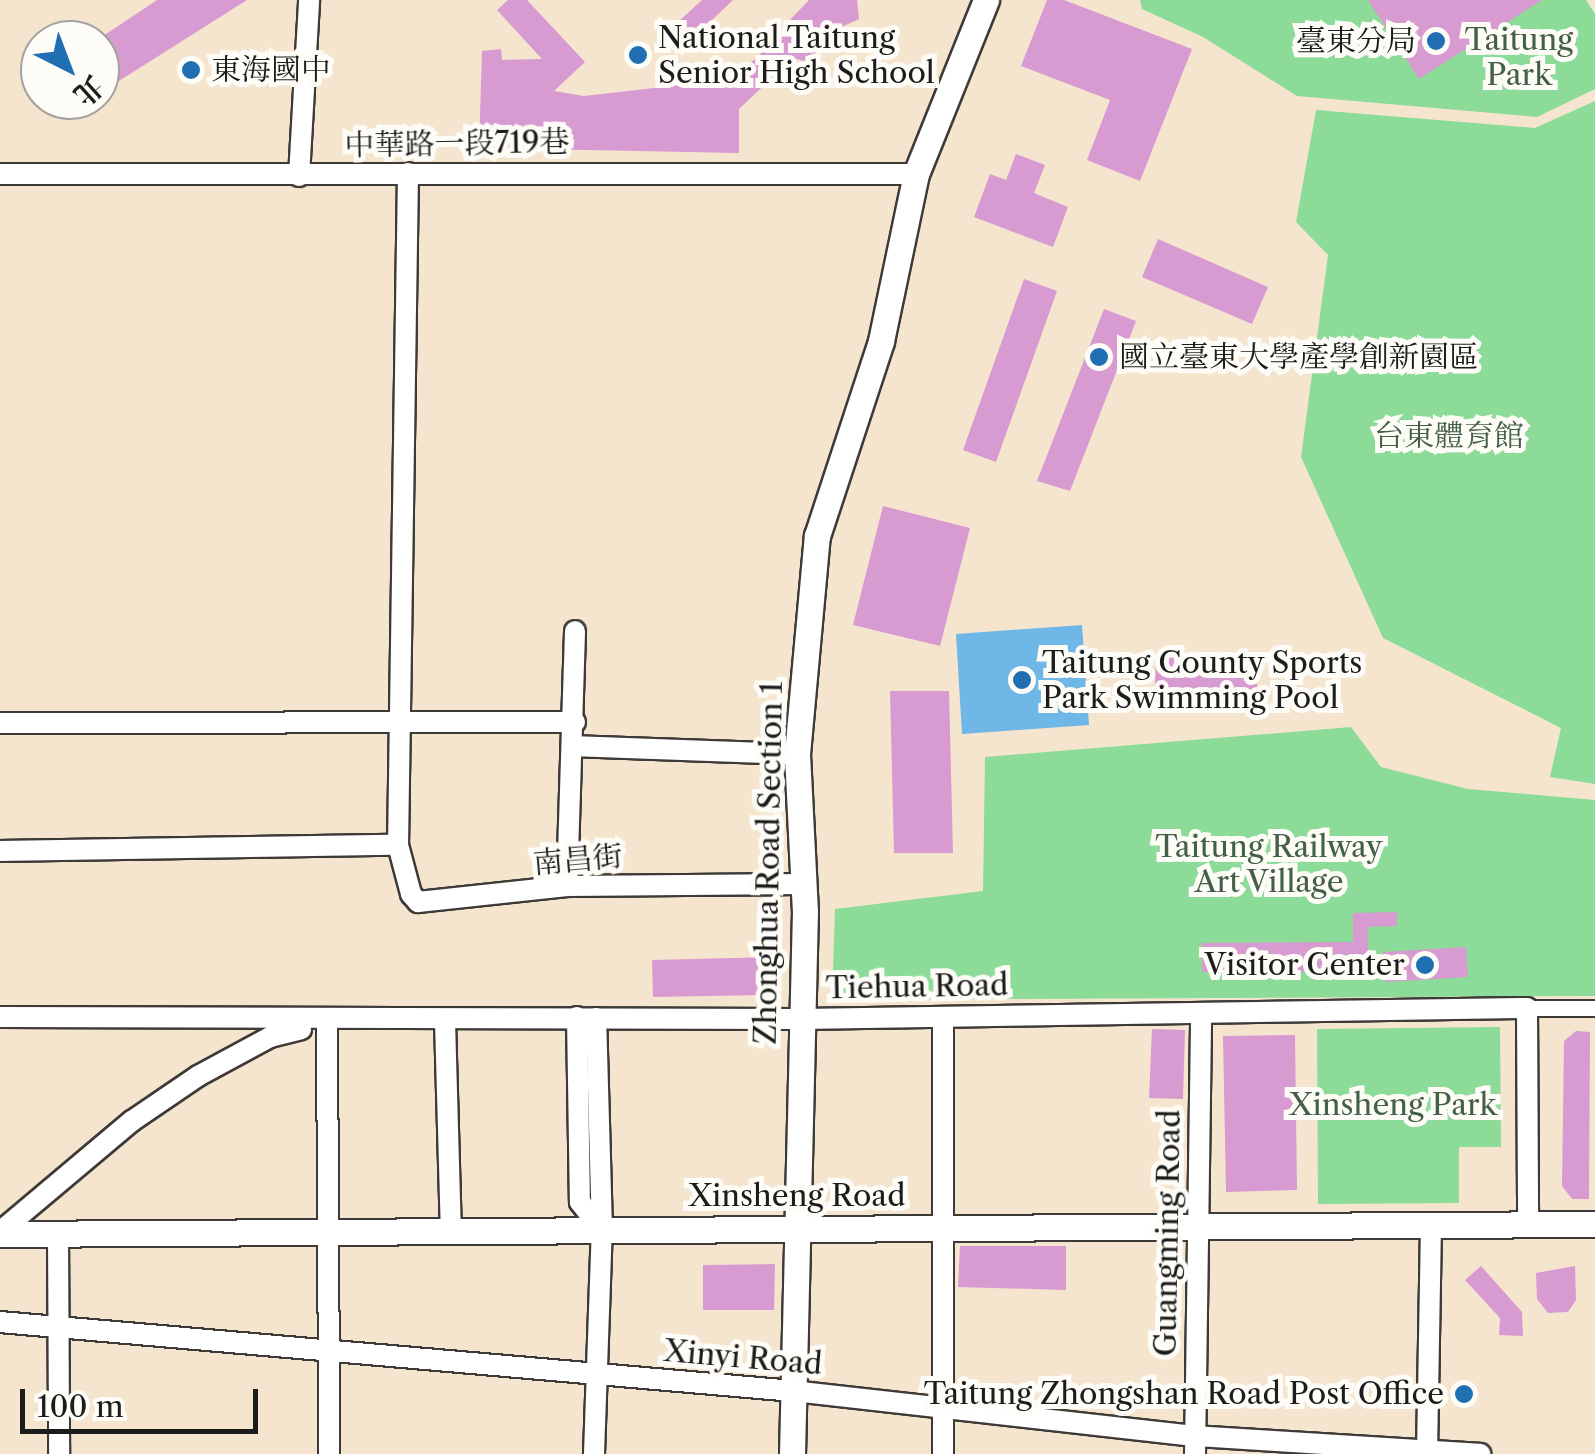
<!DOCTYPE html>
<meta charset="utf-8">
<style>
body{margin:0}
#map{position:relative;width:1595px;height:1454px;overflow:hidden;background:#f6e5ce;font-family:"Libre Caslon Text","Noto Serif TC",serif}
div>[style]{position:absolute}
[style*='--x']{left:calc(var(--x)*1px);top:calc(var(--y)*1px);width:calc(var(--w)*1px);rotate:calc(var(--a)*1deg)}
.green>*{inset:0;background:#8cdb99}
.water>*{inset:0;background:#6eb7e6}
.building>*{inset:0;background:#d79ad1}
.roads{filter:drop-shadow(2px 0 #3d3a37) drop-shadow(-2px 0 #3d3a37) drop-shadow(0 2px #3d3a37) drop-shadow(0 -2px #3d3a37)}
.pedestrian>*{height:15px;margin:-7.5px;padding:0 7.5px;transform-origin:7.5px;border-radius:7.5px;background:#fff}
.minor>*{height:20px;margin:-10px;padding:0 10px;transform-origin:10px;border-radius:10px;background:#fff}
.tertiary>*{height:25px;margin:-12.5px;padding:0 12.5px;transform-origin:12.5px;border-radius:12.5px;background:#fff}
.dots>*{width:28px;height:28px;translate:-50% -50%;box-sizing:border-box;border:5px solid #fdfcf7;border-radius:50%}
span{translate:-50% -50%;white-space:nowrap;text-align:center;line-height:1.15;-webkit-text-stroke:10px #fdfcf7;paint-order:stroke}
.poi-label{font-size:30px;color:#1c1c1c}
.left{translate:0 -50%;text-align:left}
.right{translate:-100% -50%;text-align:right}
.park-label{font-size:30px;color:#435f48}
.street-label{font-size:30px;color:#1c1c1c}
.north{position:absolute;left:20px;top:20px;width:100px;height:100px;box-sizing:border-box;background:#fdfcf7;border:2px solid #a3a29f;border-radius:50%;rotate:138deg;font-size:28px;font-weight:700;line-height:40px;text-align:center;color:#1c1c1c}
.north::after{content:'';display:block;margin:auto;width:35px;height:45px;background:#1f6fb2;clip-path:polygon(50% 0,100% 100%,50% 72%,0 100%)}
.scale{position:absolute;left:20px;top:1389px;width:238px;height:45px;box-sizing:border-box;border:5px solid #1c1c1c;border-top:0;padding-left:12px;font-size:30px;line-height:35px;white-space:nowrap;color:#1c1c1c;-webkit-text-stroke:8px #fdfcf7;paint-order:stroke}
</style>
<div id="map">
<div class="green">
<div style="clip-path:polygon(1140px 0,1586px 0,1595px 14px,1595px 89px,1537px 117px,1297px 96px,1203px 37px,1142px 9px)"></div>
<div style="clip-path:polygon(1595px 101px,1595px 784px,1550px 777px,1561px 728px,1383px 638px,1301px 457px,1328px 255px,1296px 222px,1316px 110px,1535px 128px)"></div>
<div style="clip-path:polygon(1351px 727px,1381px 767px,1468px 789px,1595px 800px,1595px 996px,832px 1000px,835px 909px,983px 891px,985px 757px)"></div>
<div style="clip-path:polygon(1500px 1027px,1501px 1147px,1459px 1147px,1459px 1203px,1318px 1204px,1317px 1029px)"></div>
</div>
<div class="water">
<div style="clip-path:polygon(1082px 625px,1089px 725px,962px 734px,956px 634px)"></div>
</div>
<div class="building">
<div style="clip-path:polygon(157px 0,247px 0,100px 93px,100px 38px)"></div>
<div style="clip-path:polygon(508px 0,527px 0,585px 62px,554px 91px,584px 96px,733px 79px,769px 46px,776px 52px,788px 22px,809px 0,857px 0,859px 19px,824px 35px,811px 63px,793px 58px,739px 109px,739px 153px,479px 148px,482px 51px,501px 49px,502px 60px,542px 59px,497px 10px)"></div>
<div style="clip-path:polygon(702px 0,733px 0,693px 38px,678px 22px)"></div>
<div style="clip-path:polygon(1047px 0,1064px 0,1192px 49px,1140px 181px,1087px 160px,1110px 100px,1021px 66px)"></div>
<div style="clip-path:polygon(1368px 0,1542px 0,1419px 79px)"></div>
<div style="clip-path:polygon(1016px 154px,1045px 165px,1034px 193px,1068px 207px,1053px 247px,974px 217px,990px 174px,1006px 180px)"></div>
<div style="clip-path:polygon(1158px 239px,1268px 287px,1252px 324px,1142px 277px)"></div>
<div style="clip-path:polygon(1024px 279px,1057px 291px,996px 462px,963px 450px)"></div>
<div style="clip-path:polygon(1104px 309px,1136px 321px,1070px 491px,1037px 481px)"></div>
<div style="clip-path:polygon(883px 506px,970px 528px,940px 646px,853px 625px)"></div>
<div style="clip-path:polygon(1257px 656px,1257px 701px,1154px 707px,1156px 658px)"></div>
<div style="clip-path:polygon(890px 691px,949px 691px,953px 853px,894px 853px)"></div>
<div style="clip-path:polygon(1397px 912px,1397px 926px,1368px 927px,1368px 955px,1327px 955px,1327px 972px,1202px 972px,1202px 943px,1353px 942px,1353px 913px)"></div>
<div style="clip-path:polygon(1466px 947px,1468px 977px,1385px 982px,1383px 952px)"></div>
<div style="clip-path:polygon(778px 957px,778px 984px,764px 995px,653px 997px,652px 960px)"></div>
<div style="clip-path:polygon(1152px 1029px,1185px 1030px,1183px 1099px,1149px 1098px)"></div>
<div style="clip-path:polygon(1576px 1031px,1590px 1032px,1589px 1199px,1572px 1199px,1562px 1186px,1564px 1041px)"></div>
<div style="clip-path:polygon(1295px 1035px,1297px 1190px,1226px 1192px,1223px 1036px)"></div>
<div style="clip-path:polygon(960px 1246px,1066px 1246px,1066px 1290px,958px 1287px)"></div>
<div style="clip-path:polygon(775px 1264px,774px 1310px,703px 1310px,703px 1265px)"></div>
<div style="clip-path:polygon(1481px 1266px,1522px 1312px,1523px 1336px,1499px 1335px,1500px 1318px,1465px 1280px)"></div>
<div style="clip-path:polygon(1575px 1266px,1576px 1300px,1568px 1312px,1548px 1313px,1537px 1299px,1536px 1273px)"></div>
</div>
<div class="roads">
<div class="pedestrian">
<div style="--x:1527;--y:1008;--w:68;--a:0"></div>
</div>
<div class="minor">
<div style="--x:408;--y:173;--w:672;--a:90.85"></div>
<div style="--x:398;--y:845;--w:51;--a:75.1"></div>
<div style="--x:411;--y:894;--w:11;--a:49"></div>
<div style="--x:418;--y:902;--w:150;--a:-6.1"></div>
<div style="--x:567;--y:886;--w:237;--a:-0.5"></div>
<div style="--x:0;--y:174;--w:916;--a:0"></div>
<div style="--x:299;--y:176;--w:176;--a:-86.7"></div>
<div style="--x:0;--y:723;--w:575;--a:-0.1"></div>
<div style="--x:574;--y:746;--w:223;--a:2.1"></div>
<div style="--x:0;--y:851;--w:398;--a:-0.9"></div>
<div style="--x:567;--y:886;--w:255;--a:-88.2"></div>
<div style="--x:0;--y:1017;--w:800;--a:0.14"></div>
<div style="--x:800;--y:1019;--w:727;--a:-0.87"></div>
<div style="--x:1527;--y:1008;--w:216;--a:89.7"></div>
<div style="--x:577;--y:1017;--w:185;--a:89.1"></div>
<div style="--x:580;--y:1202;--w:36;--a:52"></div>
<div style="--x:943;--y:1017;--w:437;--a:90"></div>
<div style="--x:445;--y:1021;--w:210;--a:88.4"></div>
<div style="--x:327;--y:1022;--w:432;--a:89.7"></div>
<div style="--x:0;--y:1232;--w:172;--a:-40.1"></div>
<div style="--x:132;--y:1121;--w:80;--a:-34.3"></div>
<div style="--x:198;--y:1076;--w:82;--a:-28.4"></div>
<div style="--x:270;--y:1037;--w:32;--a:-14"></div>
<div style="--x:58;--y:1234;--w:220;--a:89.7"></div>
<div style="--x:0;--y:1322;--w:796;--a:4.97"></div>
<div style="--x:793;--y:1391;--w:405;--a:6.4"></div>
<div style="--x:1195;--y:1436;--w:286;--a:3.6"></div>
<div style="--x:594;--y:1454;--w:224;--a:-88"></div>
<div style="--x:602;--y:1230;--w:212;--a:-91.6"></div>
<div style="--x:1195;--y:1454;--w:441;--a:-89.2"></div>
<div style="--x:1427;--y:1454;--w:230;--a:-89"></div>
</div>
<div class="tertiary">
<div style="--x:0;--y:1234;--w:1595;--a:-0.36"></div>
<div style="--x:792;--y:1454;--w:542;--a:-88.63"></div>
<div style="--x:805;--y:912;--w:158;--a:-92.9"></div>
<div style="--x:797;--y:754;--w:219;--a:-84.8"></div>
<div style="--x:817;--y:536;--w:205;--a:-71.8"></div>
<div style="--x:881;--y:341;--w:171;--a:-78.2"></div>
<div style="--x:916;--y:174;--w:188;--a:-68.1"></div>
</div>
</div>
<div class="dots">
<div style="left:1436px;top:41px;background:#1f6fb2"></div>
<div style="left:638px;top:55px;background:#1f6fb2"></div>
<div style="left:191px;top:70px;background:#1f6fb2"></div>
<div style="left:1099px;top:357px;background:#1f6fb2"></div>
<div style="left:1022px;top:680px;background:#1f6fb2"></div>
<div style="left:1425px;top:965px;background:#1f6fb2"></div>
<div style="left:1464px;top:1394px;background:#1f6fb2"></div>
</div>
<div class="poi-label">
<span class="left" style="left:658px;top:55px">National Taitung<br>Senior High School</span>
<span class="right" style="left:1416px;top:41px">臺東分局</span>
<span class="left" style="left:211px;top:70px">東海國中</span>
<span class="left" style="left:1119px;top:357px">國立臺東大學產學創新園區</span>
<span class="left" style="left:1042px;top:680px">Taitung County Sports<br>Park Swimming Pool</span>
<span class="right" style="left:1405px;top:965px">Visitor Center</span>
<span class="right" style="left:1444px;top:1394px">Taitung Zhongshan Road Post Office</span>
</div>
<div class="park-label">
<span style="left:1519px;top:57px">Taitung<br>Park</span>
<span style="left:1449px;top:436px">台東體育館</span>
<span style="left:1269px;top:864px">Taitung Railway<br>Art Village</span>
<span style="left:1393px;top:1105px">Xinsheng Park</span>
</div>
<div class="street-label">
<span style="left:457px;top:144px;rotate:-1deg">中華路一段719巷</span>
<span style="left:578px;top:860px;rotate:-5deg">南昌街</span>
<span style="left:769px;top:863px;rotate:-89deg">Zhonghua Road Section 1</span>
<span style="left:917px;top:987px;rotate:-1deg">Tiehua Road</span>
<span style="left:797px;top:1196px">Xinsheng Road</span>
<span style="left:1168px;top:1233px;rotate:-89deg">Guangming Road</span>
<span style="left:743px;top:1358px;rotate:5deg">Xinyi Road</span>
</div>
<div class="north">北</div>
<div class="scale">100 m</div>
</div>
